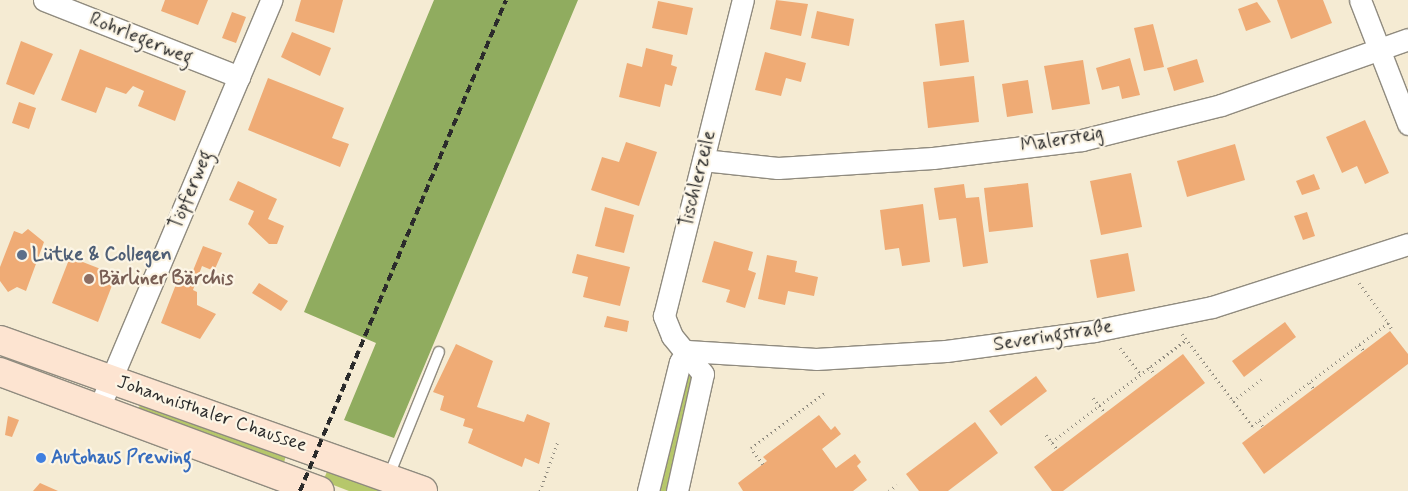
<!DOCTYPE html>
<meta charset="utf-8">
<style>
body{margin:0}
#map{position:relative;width:1408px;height:491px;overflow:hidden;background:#f5ebd3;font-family:Mynerve,sans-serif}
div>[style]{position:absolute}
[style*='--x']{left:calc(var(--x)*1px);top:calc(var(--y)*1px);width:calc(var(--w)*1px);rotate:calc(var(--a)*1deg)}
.green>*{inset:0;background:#b6c76b}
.forest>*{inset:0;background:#90ac5f}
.building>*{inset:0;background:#efab75}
.path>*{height:3px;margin-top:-1.5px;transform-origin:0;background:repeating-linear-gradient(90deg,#908b7f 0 1px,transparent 0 5px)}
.roads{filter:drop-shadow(1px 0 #908b7f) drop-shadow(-1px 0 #908b7f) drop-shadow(0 1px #908b7f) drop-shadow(0 -1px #908b7f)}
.service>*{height:10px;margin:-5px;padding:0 5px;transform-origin:5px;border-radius:5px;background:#fff}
.minor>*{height:21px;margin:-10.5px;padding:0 10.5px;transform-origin:10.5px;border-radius:10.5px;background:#fff}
.secondary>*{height:28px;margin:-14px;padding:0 14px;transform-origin:14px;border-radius:14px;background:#fde4d1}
.rail>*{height:4px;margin-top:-2px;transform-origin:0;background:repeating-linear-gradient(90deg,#2b2b2b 0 8px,transparent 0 12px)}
.dots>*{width:14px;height:14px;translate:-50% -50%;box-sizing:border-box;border:2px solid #fcf5e5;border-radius:50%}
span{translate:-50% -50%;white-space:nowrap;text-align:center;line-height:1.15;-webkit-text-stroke:4.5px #fcf5e5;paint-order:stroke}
.street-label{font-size:19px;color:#2b2b2b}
.service-label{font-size:19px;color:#4e5e75;font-weight:700}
.left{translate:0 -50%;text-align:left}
.education-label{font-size:19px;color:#785e54;font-weight:700}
.shop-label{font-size:19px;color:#366cbe;font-weight:700}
</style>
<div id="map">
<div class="green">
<div style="clip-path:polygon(695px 365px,669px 491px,660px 491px,689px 366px)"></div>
<div style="clip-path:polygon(141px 401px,287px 452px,283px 466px,138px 411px)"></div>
<div style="clip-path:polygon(329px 467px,394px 491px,349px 491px,323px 481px)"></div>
</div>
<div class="forest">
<div style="clip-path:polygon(434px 0,578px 0,394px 438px,344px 420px,376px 343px,304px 312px)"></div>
</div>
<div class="building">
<div style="clip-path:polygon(165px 0,208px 0,198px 25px,161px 11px)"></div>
<div style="clip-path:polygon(301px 0,343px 0,334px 33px,295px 21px)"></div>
<div style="clip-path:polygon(776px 0,808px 4px,801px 36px,770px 29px)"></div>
<div style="clip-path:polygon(1277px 0,1323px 0,1332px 23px,1291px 39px)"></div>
<div style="clip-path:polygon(658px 1px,693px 8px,687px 35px,652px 28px)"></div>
<div style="clip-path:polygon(1257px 2px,1271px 22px,1246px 31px,1238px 9px)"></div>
<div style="clip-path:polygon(817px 11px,854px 19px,849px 46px,811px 38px)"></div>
<div style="clip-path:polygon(232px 12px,246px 17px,236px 43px,222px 38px)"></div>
<div style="clip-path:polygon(964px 20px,969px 62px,940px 66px,935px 24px)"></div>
<div style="clip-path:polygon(1153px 24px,1164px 67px,1144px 71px,1134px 28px)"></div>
<div style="clip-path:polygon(292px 32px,331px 48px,320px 76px,281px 57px)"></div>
<div style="clip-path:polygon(21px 41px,53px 54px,34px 95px,6px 84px)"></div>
<div style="clip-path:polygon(646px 48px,673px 55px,671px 65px,677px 67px,672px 86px,665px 84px,660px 107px,619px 97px,627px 63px,642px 67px)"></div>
<div style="clip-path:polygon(80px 49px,186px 91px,175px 121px,138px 106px,144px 91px,133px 86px,126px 94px,106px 87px,96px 113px,61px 100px)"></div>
<div style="clip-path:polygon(765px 52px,806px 63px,801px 82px,786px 78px,781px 96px,755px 90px)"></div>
<div style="clip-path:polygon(1130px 58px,1140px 95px,1122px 99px,1119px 86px,1102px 90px,1096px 68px)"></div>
<div style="clip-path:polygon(1197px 59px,1204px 82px,1174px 91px,1167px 68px)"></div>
<div style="clip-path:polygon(1083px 60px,1090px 104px,1052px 110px,1044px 66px)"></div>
<div style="clip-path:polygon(974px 76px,979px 122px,928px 128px,923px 82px)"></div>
<div style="clip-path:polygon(268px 78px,344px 108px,332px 138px,349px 144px,340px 167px,248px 130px)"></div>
<div style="clip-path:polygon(1028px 80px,1033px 113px,1007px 117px,1002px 84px)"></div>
<div style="clip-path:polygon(19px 102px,36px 108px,29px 129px,12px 123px)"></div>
<div style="clip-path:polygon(1365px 120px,1389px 173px,1365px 184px,1357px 166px,1342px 173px,1326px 137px)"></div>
<div style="clip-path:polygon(626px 142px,657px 152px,639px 206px,591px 190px,602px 157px,619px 162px)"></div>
<div style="clip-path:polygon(1235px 144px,1245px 180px,1187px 197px,1177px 161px)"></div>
<div style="clip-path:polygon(1131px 173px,1142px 227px,1101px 235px,1090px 181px)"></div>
<div style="clip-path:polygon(1314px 174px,1320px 189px,1302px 195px,1296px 181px)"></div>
<div style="clip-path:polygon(238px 181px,277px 199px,268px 219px,284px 226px,277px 244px,269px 244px,248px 224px,254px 211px,229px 200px)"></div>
<div style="clip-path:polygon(1028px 183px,1033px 227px,989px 232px,984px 188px)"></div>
<div style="clip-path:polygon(964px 184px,966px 198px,979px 197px,988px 263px,963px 267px,956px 218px,939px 220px,934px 188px)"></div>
<div style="clip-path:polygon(923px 204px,930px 262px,902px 266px,899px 248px,885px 250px,880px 210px)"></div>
<div style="clip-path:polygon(605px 207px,634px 215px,624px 253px,595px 246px)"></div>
<div style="clip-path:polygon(1307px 212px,1315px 236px,1303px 240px,1294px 216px)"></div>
<div style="clip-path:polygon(28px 229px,44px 242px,26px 291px,17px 287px,8px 292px,0 281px,0 267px,14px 231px,22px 234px)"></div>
<div style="clip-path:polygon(714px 241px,753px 252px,748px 270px,756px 273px,745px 308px,726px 302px,730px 290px,702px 282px)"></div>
<div style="clip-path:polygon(203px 246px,222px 253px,214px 271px,202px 266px,193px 290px,197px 292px,197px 305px,216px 314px,200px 339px,161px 323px,180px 274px,190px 278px)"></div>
<div style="clip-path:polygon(1128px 253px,1135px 291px,1097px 298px,1090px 260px)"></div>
<div style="clip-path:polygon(577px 254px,630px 267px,620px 306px,583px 297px,588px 277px,572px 273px)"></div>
<div style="clip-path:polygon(767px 255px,797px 261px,795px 272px,818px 277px,814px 296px,788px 291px,785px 305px,758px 299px)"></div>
<div style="clip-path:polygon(70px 257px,116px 275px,98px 322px,52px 303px)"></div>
<div style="clip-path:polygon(259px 283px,288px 301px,281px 311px,252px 293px)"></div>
<div style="clip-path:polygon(607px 316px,629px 321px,627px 332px,604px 327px)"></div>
<div style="clip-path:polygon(1285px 322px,1296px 337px,1244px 377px,1232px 361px)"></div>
<div style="clip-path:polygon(1390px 331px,1408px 354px,1408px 364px,1264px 474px,1242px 443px)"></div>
<div style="clip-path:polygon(456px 344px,493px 361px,477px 407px,524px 422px,527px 414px,550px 423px,539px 464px,525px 458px,522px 467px,468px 443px,473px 429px,463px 426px,465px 419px,440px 410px,444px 396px,433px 392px)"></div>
<div style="clip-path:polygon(1183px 354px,1205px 383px,1063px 491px,1052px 491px,1034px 467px)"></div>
<div style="clip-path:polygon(1036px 376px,1047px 391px,1001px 426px,989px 411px)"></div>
<div style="clip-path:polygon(819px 415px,831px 430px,835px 426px,841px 434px,822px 449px,836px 468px,855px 454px,861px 462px,857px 466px,867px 480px,853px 491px,743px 491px,738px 483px,767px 461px,763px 457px)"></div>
<div style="clip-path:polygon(8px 416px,19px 420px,12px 437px,5px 435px)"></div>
<div style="clip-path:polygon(975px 422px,998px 453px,948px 491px,919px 491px,906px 474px)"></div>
<div style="clip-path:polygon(40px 483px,58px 491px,33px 491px)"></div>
</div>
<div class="path">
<div style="--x:1359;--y:283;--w:49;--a:54.1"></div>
<div style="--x:1182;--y:334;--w:116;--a:52.7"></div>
<div style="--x:1252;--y:426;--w:171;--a:-37.1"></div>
<div style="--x:1388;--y:323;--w:9;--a:58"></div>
<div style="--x:1359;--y:345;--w:8;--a:50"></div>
<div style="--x:1120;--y:348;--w:33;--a:52"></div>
<div style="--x:1149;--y:367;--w:10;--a:53"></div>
<div style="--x:1309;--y:383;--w:8;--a:50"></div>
<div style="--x:1093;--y:398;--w:19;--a:51"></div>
<div style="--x:1233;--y:401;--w:38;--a:-37"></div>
<div style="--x:1259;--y:421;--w:7;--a:56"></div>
<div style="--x:1046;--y:435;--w:18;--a:52"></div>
<div style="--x:1052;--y:442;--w:168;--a:-37.3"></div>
<div style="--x:763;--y:464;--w:20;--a:-127"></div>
<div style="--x:751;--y:448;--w:94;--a:-36.7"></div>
<div style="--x:540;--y:491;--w:53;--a:-70.2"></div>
<div style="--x:889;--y:491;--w:10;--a:-37"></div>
</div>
<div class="roads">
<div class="service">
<div style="--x:388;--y:478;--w:136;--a:-68"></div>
</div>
<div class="minor">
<div style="--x:44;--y:0;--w:210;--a:21.5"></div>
<div style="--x:1360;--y:0;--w:133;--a:68.8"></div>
<div style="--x:703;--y:160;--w:75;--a:6.1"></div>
<div style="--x:778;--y:168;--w:155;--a:-3.7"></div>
<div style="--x:933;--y:158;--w:150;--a:-6.9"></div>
<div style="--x:1082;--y:140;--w:143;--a:-14.1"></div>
<div style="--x:1221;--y:105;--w:198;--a:-19.4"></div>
<div style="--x:687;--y:351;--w:129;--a:3.5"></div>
<div style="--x:816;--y:359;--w:130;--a:-3.5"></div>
<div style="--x:946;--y:351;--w:149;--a:-7.7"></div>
<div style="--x:1094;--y:331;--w:120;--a:-11.5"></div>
<div style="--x:1212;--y:307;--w:206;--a:-17.8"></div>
<div style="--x:99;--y:408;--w:443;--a:-67.1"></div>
<div style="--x:648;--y:491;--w:133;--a:-76.1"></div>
<div style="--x:680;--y:362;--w:13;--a:-58"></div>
<div style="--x:677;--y:491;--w:120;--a:-77.5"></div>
<div style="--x:703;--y:374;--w:49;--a:-129.2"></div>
<div style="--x:672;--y:336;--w:22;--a:-112"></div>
<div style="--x:664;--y:316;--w:326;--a:-76"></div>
</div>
<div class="secondary">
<div style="--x:0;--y:340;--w:449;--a:19.6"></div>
<div style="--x:0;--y:372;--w:341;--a:20.4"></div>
</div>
</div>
<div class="rail">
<div style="--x:300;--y:491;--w:532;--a:-67.24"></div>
</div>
<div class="dots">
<div style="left:22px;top:255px;background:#5c6f8a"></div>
<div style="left:89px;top:279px;background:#8d6e63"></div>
<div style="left:41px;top:458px;background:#3f7fe0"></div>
</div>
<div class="street-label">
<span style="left:141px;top:39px;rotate:22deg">Rohrlegerweg</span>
<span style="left:1062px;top:140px;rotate:-9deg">Malersteig</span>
<span style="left:698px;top:179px;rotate:-76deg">Tischlerzeile</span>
<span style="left:191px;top:190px;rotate:-67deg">Töpferweg</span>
<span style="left:1053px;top:336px;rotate:-9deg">Severingstraße</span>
<span style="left:212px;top:414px;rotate:19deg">Johannisthaler Chaussee</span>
</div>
<div class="service-label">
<span class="left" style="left:32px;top:255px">Lütke &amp; Collegen</span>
</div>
<div class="education-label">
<span class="left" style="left:99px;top:279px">Bärliner Bärchis</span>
</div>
<div class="shop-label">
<span class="left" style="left:51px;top:458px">Autohaus Prewing</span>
</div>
</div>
